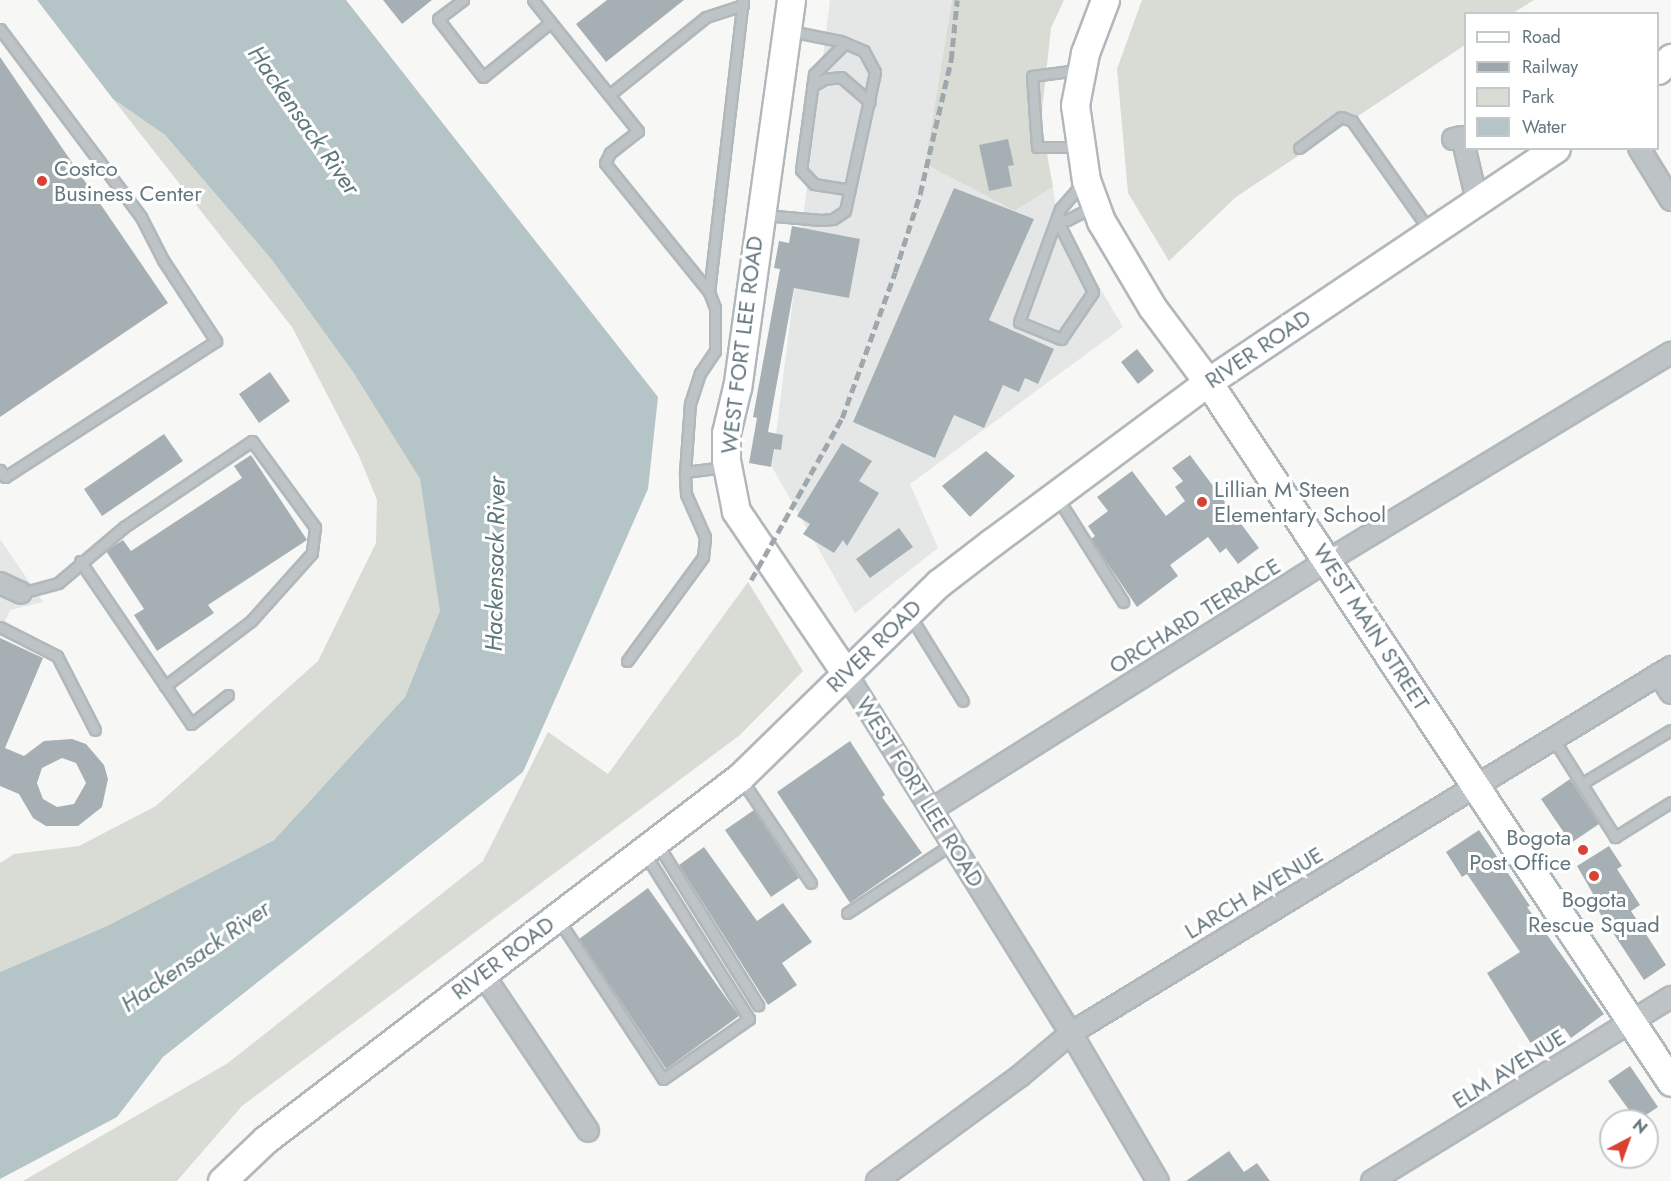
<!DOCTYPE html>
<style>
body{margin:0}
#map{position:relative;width:1671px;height:1181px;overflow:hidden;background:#f7f7f5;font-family:Jost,sans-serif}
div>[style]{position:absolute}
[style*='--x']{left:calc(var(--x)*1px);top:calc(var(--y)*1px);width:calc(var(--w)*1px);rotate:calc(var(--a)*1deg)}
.built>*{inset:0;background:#e5e7e6}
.green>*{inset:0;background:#d8dcd4}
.water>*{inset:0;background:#b5c4c6}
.building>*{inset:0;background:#a6b0b4}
.roads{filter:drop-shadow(2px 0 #b1b8bb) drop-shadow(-2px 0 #b1b8bb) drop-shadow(0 2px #b1b8bb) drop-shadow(0 -2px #b1b8bb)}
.lane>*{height:9px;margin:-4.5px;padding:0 4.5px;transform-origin:4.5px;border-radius:4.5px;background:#bec4c6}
.street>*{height:20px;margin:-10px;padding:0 10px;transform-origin:10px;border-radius:10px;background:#bec4c6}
.secondary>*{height:27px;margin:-13.5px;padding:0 13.5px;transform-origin:13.5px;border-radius:13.5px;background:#fff}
.rail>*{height:4.5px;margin-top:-2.25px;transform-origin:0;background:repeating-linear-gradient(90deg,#9ea7ab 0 9px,transparent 0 13.5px)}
.dots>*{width:16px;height:16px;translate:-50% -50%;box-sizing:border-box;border:3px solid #fff;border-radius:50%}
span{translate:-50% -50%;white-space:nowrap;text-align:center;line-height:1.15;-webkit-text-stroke:6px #fff;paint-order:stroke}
.poi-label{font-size:22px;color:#64777e}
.left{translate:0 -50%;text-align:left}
.right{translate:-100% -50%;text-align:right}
.street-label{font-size:22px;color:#64777e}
.water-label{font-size:24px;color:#5f7678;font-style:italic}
.legend{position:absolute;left:1464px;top:12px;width:195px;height:138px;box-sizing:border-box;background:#fff;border:2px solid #c1c9cb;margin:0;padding:8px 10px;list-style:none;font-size:18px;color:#64777e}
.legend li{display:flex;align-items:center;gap:12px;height:30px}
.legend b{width:30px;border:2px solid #c1c9cb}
.north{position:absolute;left:1599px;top:1109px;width:60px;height:60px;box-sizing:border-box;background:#fff;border:2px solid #c1c9cb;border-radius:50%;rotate:41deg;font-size:16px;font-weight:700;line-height:24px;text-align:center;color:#64777e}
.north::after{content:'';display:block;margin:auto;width:21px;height:27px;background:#d94233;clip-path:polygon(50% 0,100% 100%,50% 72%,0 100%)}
</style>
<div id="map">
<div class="built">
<div style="clip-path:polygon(830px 0,952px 0,925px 164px,1015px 211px,1053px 187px,1057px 215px,1123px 327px,910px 484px,938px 548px,855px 613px,772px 467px)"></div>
<div style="clip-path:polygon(0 539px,43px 602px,10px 610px,0 632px)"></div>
</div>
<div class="green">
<div style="clip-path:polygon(952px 0,1064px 0,1051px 28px,1041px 120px,1053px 187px,1015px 211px,925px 164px)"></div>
<div style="clip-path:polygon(1142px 0,1534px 0,1513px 13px,1466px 14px,1465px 45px,1236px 197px,1169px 261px,1128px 193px,1117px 69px)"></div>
<div style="clip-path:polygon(113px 99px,165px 135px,272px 260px,353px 372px,420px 479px,441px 611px,405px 697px,274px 840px,107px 926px,0 972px,0 863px,14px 854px,79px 846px,156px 806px,318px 661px,376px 543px,377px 500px,359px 456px,292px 327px)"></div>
<div style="clip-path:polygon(748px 582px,803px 671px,740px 735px,242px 1106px,177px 1181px,23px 1181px,228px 1063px,483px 861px,548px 732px,608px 774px)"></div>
</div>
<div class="water">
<div style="clip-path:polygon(37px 0,346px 0,658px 397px,648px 489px,523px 772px,163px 1057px,117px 1117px,0 1179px,0 972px,107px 926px,274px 840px,405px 697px,440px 611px,420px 479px,353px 372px,272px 260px,165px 135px,113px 99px)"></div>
</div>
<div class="building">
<div style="clip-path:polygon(383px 0,432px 0,402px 24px)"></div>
<div style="clip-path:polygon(607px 0,684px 0,606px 62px,576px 24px)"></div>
<div style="clip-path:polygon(0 57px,168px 303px,0 417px)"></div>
<div style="clip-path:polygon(1008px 139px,1014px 165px,1008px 166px,1012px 186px,989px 191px,979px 145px)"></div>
<div style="clip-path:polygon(954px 188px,1034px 219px,989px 320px,1054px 349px,1038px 384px,1025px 378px,1019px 392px,1003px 385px,984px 428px,954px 415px,935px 458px,853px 422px)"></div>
<div style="clip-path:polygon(792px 226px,860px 239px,849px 298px,794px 288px,768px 432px,783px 435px,781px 450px,774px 449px,771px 467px,749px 463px,757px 418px,753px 417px,780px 269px,774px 268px,779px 241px,789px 243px)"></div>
<div style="clip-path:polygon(1137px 349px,1154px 371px,1138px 384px,1121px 362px)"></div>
<div style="clip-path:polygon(270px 372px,290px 401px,259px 423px,239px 394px)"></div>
<div style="clip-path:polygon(164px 434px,183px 461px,102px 516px,84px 489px)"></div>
<div style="clip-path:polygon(842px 443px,872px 461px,859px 481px,879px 493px,847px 546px,843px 540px,834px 553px,803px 534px,810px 524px,797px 516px)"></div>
<div style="clip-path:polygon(986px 451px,1015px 476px,970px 517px,942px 486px)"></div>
<div style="clip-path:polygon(251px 455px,307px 540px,208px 605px,214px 613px,157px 651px,134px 615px,144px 609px,106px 551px,123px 540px,131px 551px,242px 478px,234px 466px)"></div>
<div style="clip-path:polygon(1190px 455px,1259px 548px,1238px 564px,1226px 548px,1220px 553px,1208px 537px,1170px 565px,1178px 576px,1137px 607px,1091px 539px,1095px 536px,1088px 526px,1108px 511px,1097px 497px,1132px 471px,1166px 516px,1185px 501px,1175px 487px,1183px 481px,1172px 468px)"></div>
<div style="clip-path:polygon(899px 528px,913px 547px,870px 578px,856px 559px)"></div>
<div style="clip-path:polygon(evenodd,0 638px,43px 658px,5px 748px,24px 756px,44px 741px,72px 739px,86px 744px,104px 765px,108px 779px,102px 807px,78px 826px,46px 826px,33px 818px,19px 794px,0 786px,0 638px,62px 758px,76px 763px,86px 783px,74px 804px,57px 807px,43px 799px,37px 783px,42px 768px,62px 758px)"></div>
<div style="clip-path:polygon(850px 741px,885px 795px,882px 797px,922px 853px,850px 903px,777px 792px)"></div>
<div style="clip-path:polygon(1570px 779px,1599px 824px,1571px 843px,1541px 799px)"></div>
<div style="clip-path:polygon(754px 810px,799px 878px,771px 897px,725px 830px)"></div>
<div style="clip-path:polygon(1479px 830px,1530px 906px,1527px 907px,1604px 1014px,1571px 1038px,1564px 1028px,1533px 1047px,1487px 973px,1520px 952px,1467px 874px,1462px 877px,1446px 852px)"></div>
<div style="clip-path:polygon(1609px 846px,1622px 866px,1617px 869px,1640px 905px,1631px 911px,1666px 965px,1644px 980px,1592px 901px,1596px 899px,1577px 866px)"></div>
<div style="clip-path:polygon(704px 847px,757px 921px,783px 903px,812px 942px,782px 963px,797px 985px,768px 1005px,679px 865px)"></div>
<div style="clip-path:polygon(648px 888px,739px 1016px,666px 1069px,579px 939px)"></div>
<div style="clip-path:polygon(1630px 1066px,1658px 1107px,1637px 1121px,1608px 1081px)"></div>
<div style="clip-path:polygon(1229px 1151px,1244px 1172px,1257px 1163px,1270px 1181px,1186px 1181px)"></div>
</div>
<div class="roads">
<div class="lane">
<div style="--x:463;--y:0;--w:31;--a:143"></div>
<div style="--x:438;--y:19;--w:73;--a:52.2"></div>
<div style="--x:483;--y:77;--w:87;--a:-39"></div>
<div style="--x:533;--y:0;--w:168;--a:51.3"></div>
<div style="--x:638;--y:131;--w:36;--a:142"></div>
<div style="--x:610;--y:153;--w:11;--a:117"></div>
<div style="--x:605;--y:163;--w:166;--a:51.1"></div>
<div style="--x:709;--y:292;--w:17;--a:69"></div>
<div style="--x:715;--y:308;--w:43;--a:90"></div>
<div style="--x:715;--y:351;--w:27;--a:124"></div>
<div style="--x:700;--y:373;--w:32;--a:108"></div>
<div style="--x:690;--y:403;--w:69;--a:94.1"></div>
<div style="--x:0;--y:29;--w:235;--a:53.1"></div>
<div style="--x:141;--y:217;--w:48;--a:62.9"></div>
<div style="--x:163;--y:260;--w:97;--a:56.8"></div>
<div style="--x:216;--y:341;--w:251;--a:147.2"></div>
<div style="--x:5;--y:477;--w:9;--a:-126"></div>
<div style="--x:845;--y:43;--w:44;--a:135"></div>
<div style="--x:814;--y:74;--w:97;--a:97.7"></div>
<div style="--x:801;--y:170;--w:19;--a:47"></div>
<div style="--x:814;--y:184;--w:36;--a:9"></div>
<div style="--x:812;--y:86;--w:14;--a:-30"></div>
<div style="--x:824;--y:79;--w:17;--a:-7"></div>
<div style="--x:841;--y:77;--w:38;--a:41"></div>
<div style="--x:609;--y:95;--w:124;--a:-38.8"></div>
<div style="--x:706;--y:17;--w:39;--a:-18"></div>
<div style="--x:1078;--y:147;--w:41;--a:180"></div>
<div style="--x:1037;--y:147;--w:71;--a:-94"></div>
<div style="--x:1032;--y:76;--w:46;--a:-7.4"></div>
<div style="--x:1299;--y:148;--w:52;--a:-36.4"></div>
<div style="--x:1341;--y:117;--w:12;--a:20"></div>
<div style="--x:1352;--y:121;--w:135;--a:54.7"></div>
<div style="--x:764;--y:215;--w:57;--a:5"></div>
<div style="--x:821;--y:220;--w:12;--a:-5"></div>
<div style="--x:833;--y:219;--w:14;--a:-34"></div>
<div style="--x:845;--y:211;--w:142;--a:-77.8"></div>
<div style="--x:875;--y:72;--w:24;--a:-118"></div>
<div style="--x:864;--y:51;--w:26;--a:-157"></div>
<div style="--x:840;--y:41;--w:51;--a:-168.7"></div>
<div style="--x:1057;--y:220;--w:80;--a:63.4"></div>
<div style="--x:1093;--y:292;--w:57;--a:124.2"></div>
<div style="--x:1061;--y:339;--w:45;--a:-158"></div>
<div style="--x:1019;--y:322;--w:120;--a:-70.1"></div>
<div style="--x:1060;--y:209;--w:33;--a:-49"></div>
<div style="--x:1057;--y:220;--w:10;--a:0"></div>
<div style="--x:1067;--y:220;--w:29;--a:-27"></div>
<div style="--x:709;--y:292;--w:294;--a:-83.4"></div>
<div style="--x:1057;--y:497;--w:124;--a:57.8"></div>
<div style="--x:80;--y:561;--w:197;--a:55.7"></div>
<div style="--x:191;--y:724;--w:47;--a:-38.1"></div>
<div style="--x:21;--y:593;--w:38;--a:-15"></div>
<div style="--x:58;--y:583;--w:87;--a:-40.3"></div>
<div style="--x:124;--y:527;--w:154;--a:-33.9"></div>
<div style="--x:252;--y:441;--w:107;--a:53.8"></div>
<div style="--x:315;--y:527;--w:26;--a:97"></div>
<div style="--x:312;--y:553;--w:91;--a:131.9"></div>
<div style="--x:251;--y:621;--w:108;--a:142.9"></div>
<div style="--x:909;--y:614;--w:102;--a:58.2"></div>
<div style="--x:0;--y:627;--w:64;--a:27"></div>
<div style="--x:57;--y:656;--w:83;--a:62.8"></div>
<div style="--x:627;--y:661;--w:129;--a:-53.8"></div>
<div style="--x:703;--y:557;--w:20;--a:-84"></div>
<div style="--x:705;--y:537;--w:47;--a:-113.8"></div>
<div style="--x:686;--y:494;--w:22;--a:-93"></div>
<div style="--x:685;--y:472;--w:40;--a:-7.1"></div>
<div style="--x:1554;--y:740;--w:115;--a:57.8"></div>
<div style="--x:1615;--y:837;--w:66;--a:-32"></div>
<div style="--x:741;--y:779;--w:125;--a:56.1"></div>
<div style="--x:1581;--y:784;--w:105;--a:-31"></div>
<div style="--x:658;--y:845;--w:189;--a:58"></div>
<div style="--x:847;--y:913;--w:126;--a:-33.3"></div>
<div style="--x:558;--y:919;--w:191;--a:56.7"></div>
<div style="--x:663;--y:1079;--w:105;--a:-34.9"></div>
<div style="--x:749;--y:1019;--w:195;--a:-122.2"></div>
</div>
<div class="street">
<div style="--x:1453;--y:139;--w:9;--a:-13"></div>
<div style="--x:1462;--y:137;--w:66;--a:76.8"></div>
<div style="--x:1639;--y:148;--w:61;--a:58.4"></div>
<div style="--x:0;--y:583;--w:23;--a:25"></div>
<div style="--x:845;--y:672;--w:426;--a:58"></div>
<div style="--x:1071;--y:1033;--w:172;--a:59.6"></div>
<div style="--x:1659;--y:674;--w:22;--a:58"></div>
<div style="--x:931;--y:810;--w:468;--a:-32.2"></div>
<div style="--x:1327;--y:561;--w:402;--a:-31.2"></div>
<div style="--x:482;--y:973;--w:190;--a:56.1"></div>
<div style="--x:877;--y:1181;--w:177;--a:-36.3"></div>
<div style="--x:1020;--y:1076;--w:67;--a:-40.1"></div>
<div style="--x:1071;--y:1033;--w:703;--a:-31.38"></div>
<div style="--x:1372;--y:1181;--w:351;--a:-31.6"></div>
</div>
<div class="secondary">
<div style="--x:791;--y:0;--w:391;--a:97.9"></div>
<div style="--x:737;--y:387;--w:47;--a:103.4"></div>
<div style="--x:726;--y:433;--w:27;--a:90"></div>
<div style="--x:726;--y:460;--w:52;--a:78.9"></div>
<div style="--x:736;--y:511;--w:194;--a:55.9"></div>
<div style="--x:1105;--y:0;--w:57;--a:110.7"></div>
<div style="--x:1085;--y:53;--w:53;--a:100.9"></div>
<div style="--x:1075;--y:105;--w:76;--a:81.7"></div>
<div style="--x:1086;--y:180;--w:44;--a:69.9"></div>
<div style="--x:1101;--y:221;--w:100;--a:59.3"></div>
<div style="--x:1152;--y:307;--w:94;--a:53.3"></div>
<div style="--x:1208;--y:382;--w:839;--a:56.52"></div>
<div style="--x:1658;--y:70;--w:18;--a:-43"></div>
<div style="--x:222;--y:1181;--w:59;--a:-43.6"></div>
<div style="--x:265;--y:1140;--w:598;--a:-37.39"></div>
<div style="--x:740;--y:777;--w:278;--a:-44.3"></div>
<div style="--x:939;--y:583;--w:66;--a:-37.6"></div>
<div style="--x:991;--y:543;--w:270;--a:-36.6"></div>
<div style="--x:1208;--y:382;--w:419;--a:-33.9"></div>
</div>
</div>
<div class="rail">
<div style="--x:751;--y:580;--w:186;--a:-60.7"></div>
<div style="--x:842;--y:418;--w:155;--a:-70"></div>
<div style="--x:895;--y:272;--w:82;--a:-72.2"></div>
<div style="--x:920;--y:194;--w:138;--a:-77"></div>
<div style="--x:951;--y:60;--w:60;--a:-84.3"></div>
</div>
<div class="dots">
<div style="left:42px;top:181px;background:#d94233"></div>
<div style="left:1202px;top:502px;background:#d94233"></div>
<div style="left:1583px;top:850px;background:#d94233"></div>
<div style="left:1594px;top:876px;background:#d94233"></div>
</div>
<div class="poi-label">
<span class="left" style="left:54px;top:181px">Costco<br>Business Center</span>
<span class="left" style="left:1214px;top:502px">Lillian M Steen<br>Elementary School</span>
<span class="right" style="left:1571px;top:850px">Bogota<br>Post Office</span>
<span style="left:1594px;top:912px">Bogota<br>Rescue Squad</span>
</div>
<div class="street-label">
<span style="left:742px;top:345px;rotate:-83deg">WEST FORT LEE ROAD</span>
<span style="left:1258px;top:349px;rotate:-34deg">RIVER ROAD</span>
<span style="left:1195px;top:616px;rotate:-32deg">ORCHARD TERRACE</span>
<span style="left:1371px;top:627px;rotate:57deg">WEST MAIN STREET</span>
<span style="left:874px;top:646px;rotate:-44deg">RIVER ROAD</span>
<span style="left:920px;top:792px;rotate:58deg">WEST FORT LEE ROAD</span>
<span style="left:1254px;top:893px;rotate:-31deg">LARCH AVENUE</span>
<span style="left:503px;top:958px;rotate:-37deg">RIVER ROAD</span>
<span style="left:1509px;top:1069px;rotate:-32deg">ELM AVENUE</span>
</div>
<div class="water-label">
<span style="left:304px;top:120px;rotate:55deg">Hackensack River</span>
<span style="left:495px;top:564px;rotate:-89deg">Hackensack River</span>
<span style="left:195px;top:956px;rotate:-35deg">Hackensack River</span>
</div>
<ul class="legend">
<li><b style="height:8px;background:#fff"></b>Road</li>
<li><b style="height:8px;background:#9ea7ab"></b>Railway</li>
<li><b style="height:16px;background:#d8dcd4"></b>Park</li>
<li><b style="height:16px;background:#b5c4c6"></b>Water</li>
</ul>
<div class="north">N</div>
</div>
